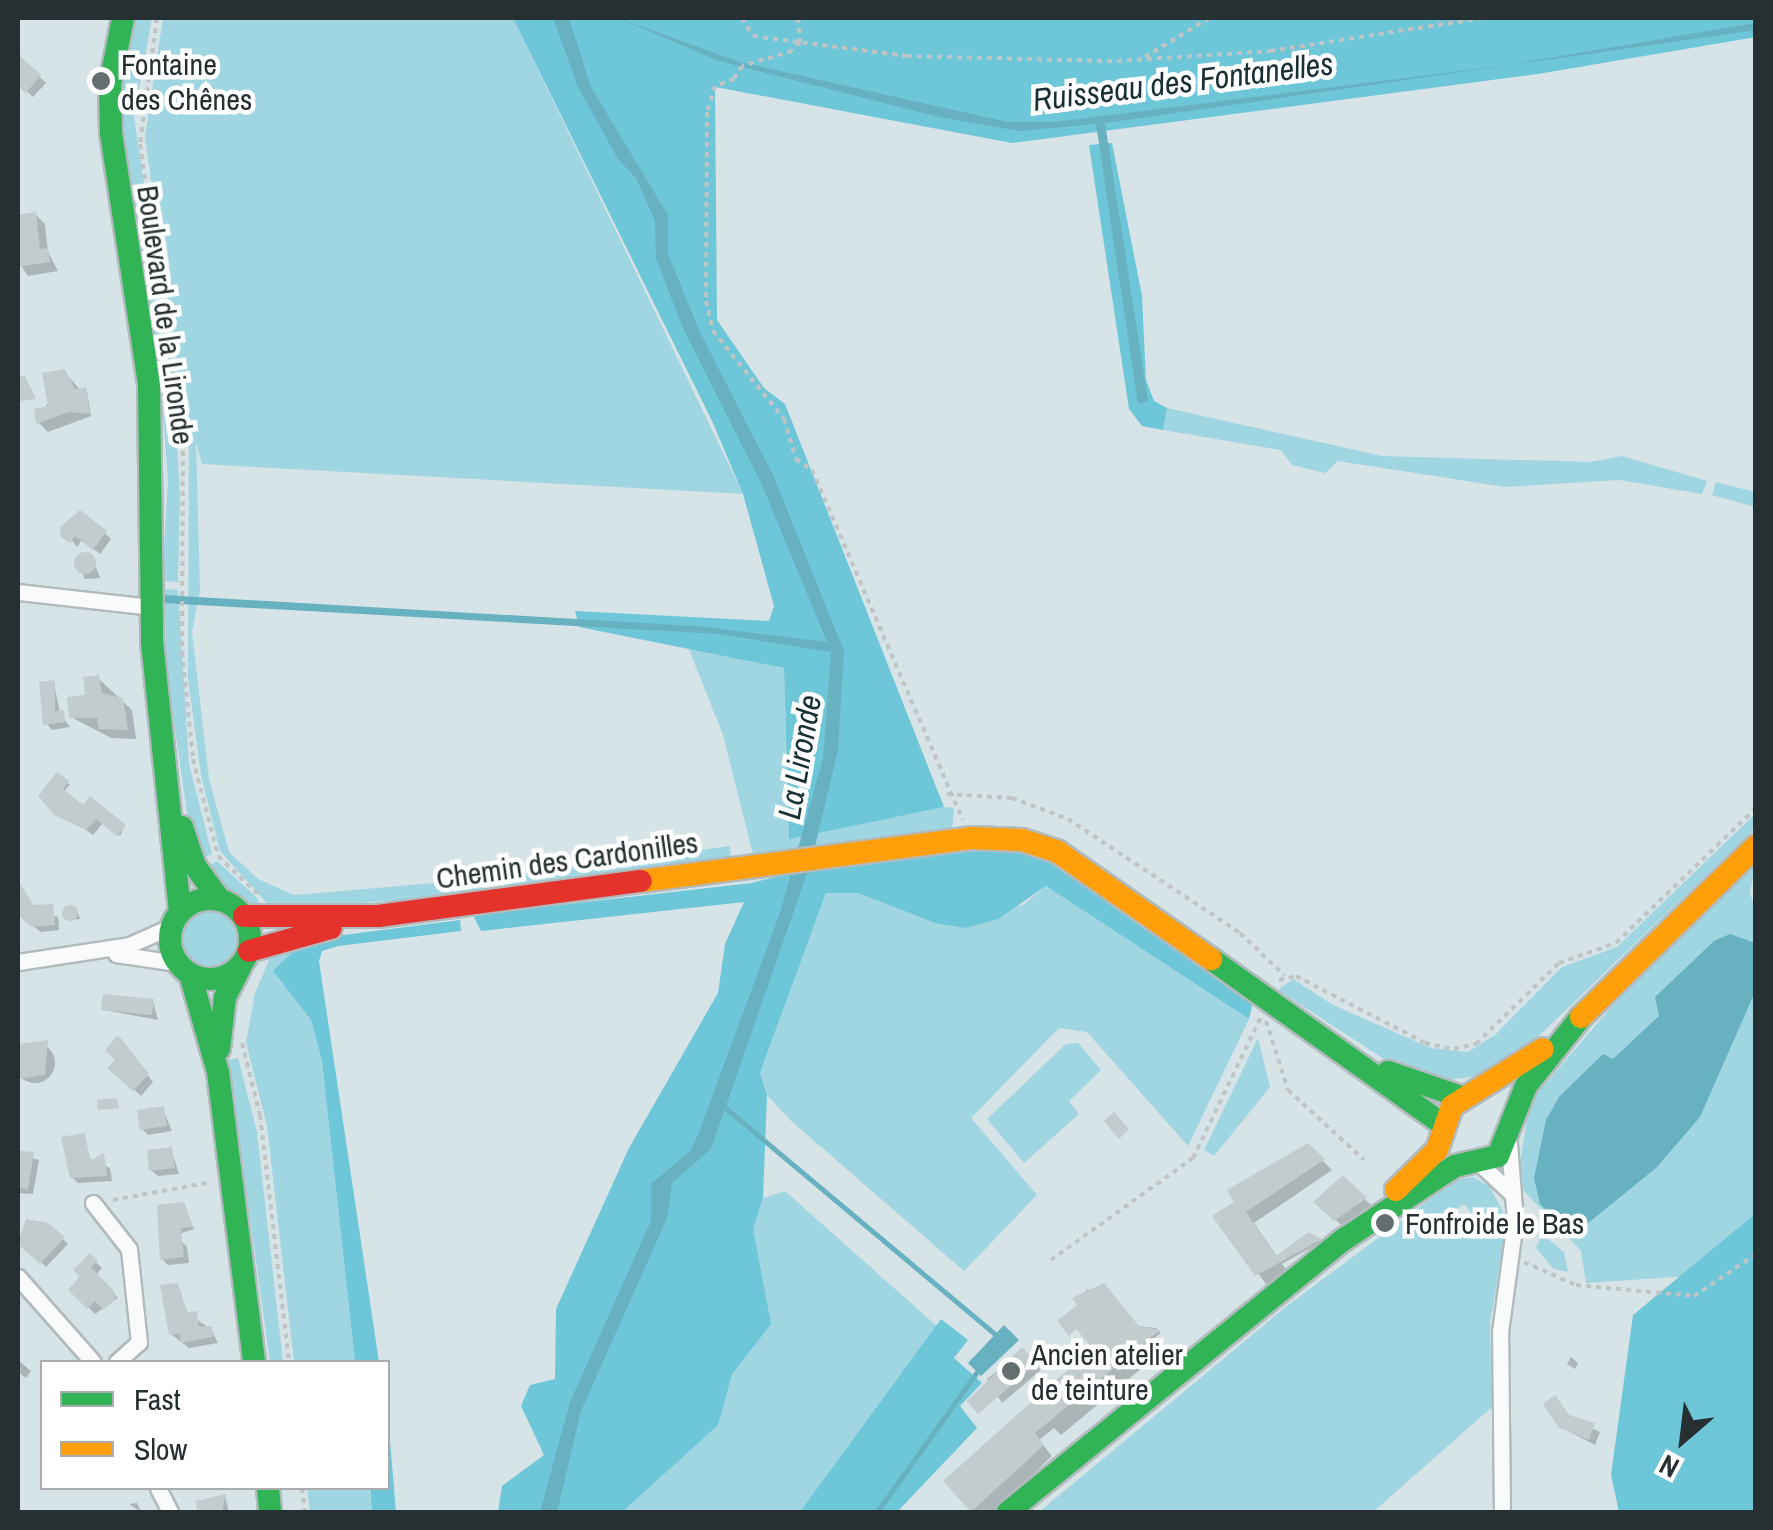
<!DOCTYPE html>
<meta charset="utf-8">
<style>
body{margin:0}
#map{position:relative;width:1773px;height:1530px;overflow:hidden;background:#d6e3e7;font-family:"Archivo Narrow",sans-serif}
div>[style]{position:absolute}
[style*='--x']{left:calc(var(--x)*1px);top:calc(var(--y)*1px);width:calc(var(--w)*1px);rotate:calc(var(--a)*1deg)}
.green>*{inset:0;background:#a0d5e2}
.round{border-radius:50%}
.forest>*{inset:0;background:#6ec7d8}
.water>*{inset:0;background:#67b1c1}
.shadow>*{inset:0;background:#0003}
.stream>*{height:5px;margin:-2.5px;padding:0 2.5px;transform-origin:2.5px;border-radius:2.5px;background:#67b1c1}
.building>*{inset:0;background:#c2cbce}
.path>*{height:4px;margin-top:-2px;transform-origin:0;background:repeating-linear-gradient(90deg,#bfc4c5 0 5px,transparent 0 10px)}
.roads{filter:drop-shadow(2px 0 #b1babd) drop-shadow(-2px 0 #b1babd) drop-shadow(0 2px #b1babd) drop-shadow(0 -2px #b1babd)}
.lane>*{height:8px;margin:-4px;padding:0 4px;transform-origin:4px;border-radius:4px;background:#f9fbfb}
.street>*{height:15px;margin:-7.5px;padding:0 7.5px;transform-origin:7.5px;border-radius:7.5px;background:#f9fbfb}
.fast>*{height:22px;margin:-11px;padding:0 11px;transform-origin:11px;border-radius:11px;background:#30b455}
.fast>.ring{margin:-11px;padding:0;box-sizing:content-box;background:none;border:22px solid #30b455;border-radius:50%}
.slow>*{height:22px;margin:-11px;padding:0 11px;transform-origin:11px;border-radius:11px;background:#ff9f0a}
.jam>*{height:22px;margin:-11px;padding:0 11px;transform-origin:11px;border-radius:11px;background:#e5322d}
.dots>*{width:28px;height:28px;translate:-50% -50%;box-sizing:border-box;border:5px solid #fff;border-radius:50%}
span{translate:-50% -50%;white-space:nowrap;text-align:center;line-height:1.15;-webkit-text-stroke:9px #fff;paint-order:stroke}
.poi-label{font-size:30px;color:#262f31}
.left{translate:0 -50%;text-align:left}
.street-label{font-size:30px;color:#262f31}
.water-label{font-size:32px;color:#193035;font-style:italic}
.frame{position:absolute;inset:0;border:20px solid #262f31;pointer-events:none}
.legend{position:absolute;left:40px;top:1360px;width:350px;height:130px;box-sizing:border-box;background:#fff;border:2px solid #a8acad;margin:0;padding:12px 18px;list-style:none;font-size:30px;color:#262f31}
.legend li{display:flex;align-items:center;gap:20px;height:50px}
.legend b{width:50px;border:2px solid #a8acad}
.north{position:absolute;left:1633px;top:1390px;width:100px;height:100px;-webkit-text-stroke:8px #fff;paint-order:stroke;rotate:208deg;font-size:28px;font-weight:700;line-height:40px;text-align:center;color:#262f31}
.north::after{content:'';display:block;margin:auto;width:35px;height:45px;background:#262f31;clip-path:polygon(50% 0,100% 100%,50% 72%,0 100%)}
</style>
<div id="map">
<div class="green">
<div style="clip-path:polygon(136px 18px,152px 18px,134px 117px,173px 375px,159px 377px,120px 139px,120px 90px)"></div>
<div style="clip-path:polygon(163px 18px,513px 18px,743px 494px,202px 464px,196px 443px,200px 589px,192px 632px,209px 779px,229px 852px,258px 879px,294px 895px,482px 879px,484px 893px,273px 910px,220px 851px,201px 775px,188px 678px,189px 450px,145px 137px)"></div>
<div style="clip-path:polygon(174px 387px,180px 496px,178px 582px,162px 581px,168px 481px,161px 388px)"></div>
<div style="clip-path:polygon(1167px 408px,1382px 456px,1590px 462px,1622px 456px,1707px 481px,1702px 494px,1619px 480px,1505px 487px,1338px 461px,1325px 473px,1292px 465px,1281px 450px,1163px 430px)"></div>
<div style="clip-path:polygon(1716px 482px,1755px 492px,1755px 507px,1712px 495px)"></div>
<div style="clip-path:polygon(164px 589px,178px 590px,189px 764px,212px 854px,200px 859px,190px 833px,167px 674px)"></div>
<div style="clip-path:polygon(688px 647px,784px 668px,789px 838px,944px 807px,954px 808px,952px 831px,753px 854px,723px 735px)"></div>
<div style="clip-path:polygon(1755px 814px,1755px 828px,1541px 1034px,1487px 1075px,1439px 1081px,1407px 1074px,1278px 990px,1293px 979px,1333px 1005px,1431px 1048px,1468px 1052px,1495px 1035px,1562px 967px,1617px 947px)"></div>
<div style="clip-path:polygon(730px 846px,731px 860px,505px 888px,504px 876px)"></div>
<div style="clip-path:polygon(217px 861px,256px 897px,261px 905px,250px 910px,228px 895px,204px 869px)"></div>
<div style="clip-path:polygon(1755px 863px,1750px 894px,1756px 909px,1755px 1228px,1690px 1276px,1586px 1283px,1581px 1251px,1523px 1190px,1520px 1162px,1530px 1102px,1619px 998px)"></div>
<div style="clip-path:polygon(1046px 886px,1249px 1019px,1188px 1146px,1087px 1032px,1059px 1028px,971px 1118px,1037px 1195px,964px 1271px,790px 1120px,767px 1095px,760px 1073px,826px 893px,858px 893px,935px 923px,1023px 905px)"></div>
<div class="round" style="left:182px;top:911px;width:56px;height:56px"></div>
<div style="clip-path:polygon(310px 940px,273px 971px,311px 1020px,322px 1061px,355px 1362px,294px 1362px,267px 1126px,246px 1042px,255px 993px,273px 951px)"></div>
<div style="clip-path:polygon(1258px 1038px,1270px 1087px,1214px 1156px,1204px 1150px)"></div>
<div style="clip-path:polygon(1078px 1043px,1101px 1070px,1069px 1101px,1079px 1114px,1024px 1163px,987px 1119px,1066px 1044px)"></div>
<div style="clip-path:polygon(238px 1058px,257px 1132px,283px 1362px,270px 1362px,228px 1060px)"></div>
<div style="clip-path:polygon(1473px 1177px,1490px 1187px,1505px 1216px,1480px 1224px,1464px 1204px,1451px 1213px,1471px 1239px,1506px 1231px,1490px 1323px,1492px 1407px,1373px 1512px,1039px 1512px,1287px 1306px,1456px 1180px)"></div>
<div style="clip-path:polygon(785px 1191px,957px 1344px,830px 1512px,614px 1512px,698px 1395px,763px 1198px)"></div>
<div style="clip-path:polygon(1542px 1234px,1564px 1252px,1568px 1272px,1554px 1269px,1536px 1248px)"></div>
<div style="clip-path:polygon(307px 1488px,369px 1488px,372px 1512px,310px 1512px)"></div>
</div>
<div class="forest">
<div style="clip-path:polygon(513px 18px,1755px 18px,1756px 37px,1538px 74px,1012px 143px,715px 87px,717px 320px,764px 388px,785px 404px,944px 807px,789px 839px,784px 668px,579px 627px,575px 611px,769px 621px,774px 606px,743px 494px,712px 421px)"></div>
<div style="clip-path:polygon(1112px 143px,1142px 296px,1146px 380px,1154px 401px,1167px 408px,1163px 430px,1142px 426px,1129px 409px,1089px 145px)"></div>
<div style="clip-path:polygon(1028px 846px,1255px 993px,1249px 1019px,1046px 886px,998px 919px,966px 928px,935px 923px,858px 893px,826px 893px,760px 1073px,767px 1095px,763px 1198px,753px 1229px,771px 1324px,732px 1374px,718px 1425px,622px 1512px,498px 1512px,502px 1486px,544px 1455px,521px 1406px,530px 1385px,555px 1379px,556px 1309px,629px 1148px,718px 993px,725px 944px,744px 902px,481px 931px,473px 915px,751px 883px,816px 867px)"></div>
<div style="clip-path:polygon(460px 920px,461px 931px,338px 946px,322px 951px,319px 961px,379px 1362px,355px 1362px,322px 1061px,311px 1020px,273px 971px,299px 946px,328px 937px)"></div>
<div style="clip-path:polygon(1755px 1214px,1755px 1512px,1619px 1512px,1611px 1475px,1633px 1315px)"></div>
<div style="clip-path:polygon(941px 1319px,968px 1340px,954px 1358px,982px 1383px,960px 1406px,977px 1428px,897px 1512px,800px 1512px)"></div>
<div style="clip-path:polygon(388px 1417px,396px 1512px,372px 1512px,370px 1488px,388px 1488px)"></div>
</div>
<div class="water">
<div style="clip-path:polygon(553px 18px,569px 18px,591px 87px,668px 215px,668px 254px,699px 330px,774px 477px,844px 651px,838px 750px,812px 859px,711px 1149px,672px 1183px,667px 1218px,581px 1411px,557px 1512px,540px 1512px,570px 1402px,651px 1221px,651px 1184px,690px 1151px,698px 1135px,781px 910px,823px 758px,831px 652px,719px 634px,163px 603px,163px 595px,696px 626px,827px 642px,762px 485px,682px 326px,656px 258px,655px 221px,636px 178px,618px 159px,578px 87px)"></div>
<div style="clip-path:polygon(618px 18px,740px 62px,1008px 122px,1054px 122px,1508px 65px,1755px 23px,1756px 30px,1105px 123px,1148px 401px,1138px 404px,1096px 124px,1019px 131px,939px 117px,719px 61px)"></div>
<div style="clip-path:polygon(1730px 934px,1755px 943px,1755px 992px,1700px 1117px,1656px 1168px,1572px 1236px,1540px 1204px,1534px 1178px,1546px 1120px,1559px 1097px,1603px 1054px,1613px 1059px,1659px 1016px,1655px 997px,1714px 941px)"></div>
<div style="clip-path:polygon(1004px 1325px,1019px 1340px,981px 1376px,968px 1363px)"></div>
</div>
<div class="shadow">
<div style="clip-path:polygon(18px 57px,46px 83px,33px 97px,18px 83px)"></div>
<div style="clip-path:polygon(35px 214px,45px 224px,48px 252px,58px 271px,28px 276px,18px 261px,18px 217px)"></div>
<div style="clip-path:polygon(64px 372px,86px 396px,87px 391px,91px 416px,48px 432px,38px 422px)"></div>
<div style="clip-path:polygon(63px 528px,105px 533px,111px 539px,100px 554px,82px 540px,77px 547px)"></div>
<div style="clip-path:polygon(92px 557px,100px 578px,85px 579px,76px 558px)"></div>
<div style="clip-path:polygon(98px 678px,132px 710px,136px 739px,111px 738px,71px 717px)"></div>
<div style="clip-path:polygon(54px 683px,60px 713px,70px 727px,52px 730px,46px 723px)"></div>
<div style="clip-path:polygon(58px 775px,70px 785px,62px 793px,124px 827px,120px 836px,103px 823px,93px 835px,47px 802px)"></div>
<div style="clip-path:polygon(18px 884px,39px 912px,58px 917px,59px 930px,41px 932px,18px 915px)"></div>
<div style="clip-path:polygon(64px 910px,77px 910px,80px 919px,67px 920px)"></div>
<div style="clip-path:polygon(153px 1001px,158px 1020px,104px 1010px)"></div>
<div style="clip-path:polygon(119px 1038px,153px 1082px,141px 1096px,111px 1068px,119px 1060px)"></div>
<div class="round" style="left:15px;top:1043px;width:40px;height:40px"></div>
<div style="clip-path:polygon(163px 1109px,172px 1131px,148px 1135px,142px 1129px)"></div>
<div style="clip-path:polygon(84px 1136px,90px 1159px,110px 1168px,112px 1181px,78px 1183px,72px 1177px)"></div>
<div style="clip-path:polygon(1308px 1146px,1332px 1170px,1254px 1223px,1278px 1258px,1309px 1235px,1321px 1242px,1282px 1264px,1288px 1272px,1266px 1284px,1216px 1216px)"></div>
<div style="clip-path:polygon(171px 1149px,179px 1174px,158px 1176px,151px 1170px)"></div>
<div style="clip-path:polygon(18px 1154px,39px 1160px,33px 1194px,18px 1193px)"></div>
<div style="clip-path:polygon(1343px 1179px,1371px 1205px,1341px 1225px,1317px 1202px)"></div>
<div style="clip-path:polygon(183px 1205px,194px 1229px,176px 1235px,187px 1247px,189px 1263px,168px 1265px,162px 1259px)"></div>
<div style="clip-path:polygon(27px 1222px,48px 1226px,68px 1244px,46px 1267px,18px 1241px)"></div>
<div style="clip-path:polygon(90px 1257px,102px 1268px,96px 1275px,118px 1298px,95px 1314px,72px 1290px)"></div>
<div style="clip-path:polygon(177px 1286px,188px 1314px,211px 1329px,218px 1343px,189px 1348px,171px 1334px)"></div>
<div style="clip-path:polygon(1088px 1289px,1138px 1326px,1156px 1328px,1161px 1333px,1150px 1341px,1160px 1353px,1061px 1435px,1054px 1428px,1039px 1440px,1052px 1456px,993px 1512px,975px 1512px,946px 1481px,1096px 1348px,1076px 1299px)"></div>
<div style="clip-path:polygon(1022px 1351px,1041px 1370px,1002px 1403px,987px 1379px)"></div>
<div style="clip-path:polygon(1571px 1357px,1578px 1363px,1575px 1369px,1567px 1364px)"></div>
<div style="clip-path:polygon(18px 1360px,31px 1371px,26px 1378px,18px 1372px)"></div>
<div style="clip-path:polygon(1571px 1419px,1600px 1432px,1595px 1445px,1564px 1429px)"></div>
<div style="clip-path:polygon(225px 1496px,229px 1512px,203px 1512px,200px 1503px)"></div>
<div style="clip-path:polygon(137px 1503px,141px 1512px,129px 1504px)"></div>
</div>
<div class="stream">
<div style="--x:722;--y:1105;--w:356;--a:40"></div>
<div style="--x:877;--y:1512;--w:172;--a:-54.5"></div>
</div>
<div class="building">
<div style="clip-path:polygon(18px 54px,41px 75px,26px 93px,18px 86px)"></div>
<div style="clip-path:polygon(36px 212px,40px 249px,48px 248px,50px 262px,18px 267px,18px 215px)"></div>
<div style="clip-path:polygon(65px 369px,75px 389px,86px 387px,90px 414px,69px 412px,36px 424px,34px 409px,48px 406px,42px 373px)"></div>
<div style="clip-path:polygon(25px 376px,36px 399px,19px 401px,18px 377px)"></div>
<div style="clip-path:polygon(80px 510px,107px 531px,93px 550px,75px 536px,70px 543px,61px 537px,60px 527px)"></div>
<div class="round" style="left:74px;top:552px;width:22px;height:22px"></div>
<div style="clip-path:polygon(99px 675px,102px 693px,123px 698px,128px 730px,99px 729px,97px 718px,69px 718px,67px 697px,85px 695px,83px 677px)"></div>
<div style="clip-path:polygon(55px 680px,55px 711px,64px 710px,65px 722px,43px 725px,39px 682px)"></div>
<div style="clip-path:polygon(57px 772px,69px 781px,63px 789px,83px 805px,90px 796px,126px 825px,117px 836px,96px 819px,86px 830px,54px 815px,38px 796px)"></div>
<div style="clip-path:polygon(18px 881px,34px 905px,53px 904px,55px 925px,32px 927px,18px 915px)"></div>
<div class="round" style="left:62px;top:905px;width:16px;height:16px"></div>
<div style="clip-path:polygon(103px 994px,154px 999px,152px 1015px,101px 1010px)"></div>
<div style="clip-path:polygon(118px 1035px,149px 1074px,133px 1091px,107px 1068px,115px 1060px,105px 1050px)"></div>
<div style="clip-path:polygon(48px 1040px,45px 1075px,18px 1079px,18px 1044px)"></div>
<div style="clip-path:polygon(117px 1098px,119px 1108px,98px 1110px,97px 1100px)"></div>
<div style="clip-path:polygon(164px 1106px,167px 1126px,140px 1130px,137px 1110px)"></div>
<div style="clip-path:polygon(1114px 1112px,1129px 1129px,1119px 1139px,1104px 1121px)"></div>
<div style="clip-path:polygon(85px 1133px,90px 1161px,104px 1153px,107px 1176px,70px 1178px,61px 1137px)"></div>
<div style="clip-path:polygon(1308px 1143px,1325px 1159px,1246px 1212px,1276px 1256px,1309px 1232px,1322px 1239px,1255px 1276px,1212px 1216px,1234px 1202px,1227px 1190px)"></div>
<div style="clip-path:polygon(172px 1147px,175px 1168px,149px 1171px,147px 1150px)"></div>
<div style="clip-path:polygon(18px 1151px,34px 1152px,28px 1189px,18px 1188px)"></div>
<div style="clip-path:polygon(1343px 1175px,1367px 1198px,1334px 1221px,1313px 1202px)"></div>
<div style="clip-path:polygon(184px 1202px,193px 1227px,181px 1228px,184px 1257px,160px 1260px,157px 1205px)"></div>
<div style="clip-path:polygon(26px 1219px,48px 1223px,65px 1237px,40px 1264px,18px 1244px)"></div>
<div style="clip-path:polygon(90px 1253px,98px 1261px,91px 1267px,114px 1291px,115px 1299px,103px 1310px,95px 1301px,87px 1309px,68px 1290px,80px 1277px,73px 1270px)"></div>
<div style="clip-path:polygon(178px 1283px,187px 1312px,197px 1311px,199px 1327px,212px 1326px,213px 1337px,181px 1343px,179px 1334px,169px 1335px,160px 1285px)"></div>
<div style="clip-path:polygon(1104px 1283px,1139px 1326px,1160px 1330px,1035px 1433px,1044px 1445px,971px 1512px,943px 1481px,1092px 1348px,1076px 1329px,1069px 1336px,1057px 1321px,1077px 1305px,1072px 1298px)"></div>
<div style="clip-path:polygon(1022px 1347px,1037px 1363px,978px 1414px,967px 1401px)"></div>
<div style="clip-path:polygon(1555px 1395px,1569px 1415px,1595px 1423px,1589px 1440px,1559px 1428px,1543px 1404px)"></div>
<div style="clip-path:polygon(226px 1494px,222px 1512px,197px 1511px,196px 1501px)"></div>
</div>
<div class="path">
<div style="--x:157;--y:18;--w:127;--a:97.7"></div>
<div style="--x:140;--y:144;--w:300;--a:81.8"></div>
<div style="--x:183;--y:441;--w:211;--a:90.3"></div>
<div style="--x:182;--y:652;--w:108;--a:84.1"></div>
<div style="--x:193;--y:759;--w:100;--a:75.5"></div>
<div style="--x:218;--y:856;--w:58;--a:43.6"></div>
<div style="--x:742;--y:18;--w:21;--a:59"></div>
<div style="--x:753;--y:36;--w:155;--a:7.4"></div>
<div style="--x:907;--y:56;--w:210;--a:1.4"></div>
<div style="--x:1117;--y:61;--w:153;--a:-3.7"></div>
<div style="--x:1270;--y:51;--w:217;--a:-8.8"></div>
<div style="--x:798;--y:18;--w:24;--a:85"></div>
<div style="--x:800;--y:42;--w:12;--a:132"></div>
<div style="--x:792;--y:51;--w:52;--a:163.3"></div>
<div style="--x:742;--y:66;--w:15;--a:122"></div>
<div style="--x:734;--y:79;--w:20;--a:160"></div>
<div style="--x:715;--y:86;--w:27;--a:107"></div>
<div style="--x:707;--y:112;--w:189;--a:90.3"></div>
<div style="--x:706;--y:301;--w:31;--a:77"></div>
<div style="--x:713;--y:331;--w:113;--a:51.1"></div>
<div style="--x:784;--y:419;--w:42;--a:73.3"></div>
<div style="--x:796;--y:459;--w:19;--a:35"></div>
<div style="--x:812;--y:470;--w:381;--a:66.7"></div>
<div style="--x:1498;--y:18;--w:173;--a:0"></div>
<div style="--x:1145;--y:57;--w:75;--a:-31.4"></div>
<div style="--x:947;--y:794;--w:65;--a:3.5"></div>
<div style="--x:1012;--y:798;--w:60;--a:20.6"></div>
<div style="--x:1068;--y:819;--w:206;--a:33.5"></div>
<div style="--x:1240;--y:933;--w:61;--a:43.7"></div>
<div style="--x:1279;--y:980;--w:17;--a:-13"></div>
<div style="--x:1296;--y:976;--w:145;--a:27.4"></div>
<div style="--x:1425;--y:1043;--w:30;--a:12"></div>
<div style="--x:1454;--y:1049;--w:23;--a:-13"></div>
<div style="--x:1476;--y:1044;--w:116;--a:-44.3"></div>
<div style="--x:1559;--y:963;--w:60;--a:-19.3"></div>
<div style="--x:1616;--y:943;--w:194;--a:-44"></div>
<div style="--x:1266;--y:1021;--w:72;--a:72.3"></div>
<div style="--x:1288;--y:1090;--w:103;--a:42.6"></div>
<div style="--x:242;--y:1043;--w:74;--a:76"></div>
<div style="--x:260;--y:1115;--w:249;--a:83.3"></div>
<div style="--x:113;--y:1200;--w:100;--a:-10.4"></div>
<div style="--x:1051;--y:1260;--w:175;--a:-35.7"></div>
<div style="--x:1193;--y:1158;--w:157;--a:-64.3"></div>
<div style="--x:1524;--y:1262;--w:57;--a:23.9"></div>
<div style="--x:1576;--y:1285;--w:119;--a:5.3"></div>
<div style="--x:1694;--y:1296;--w:75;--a:-34.1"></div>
<div style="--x:302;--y:1488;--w:24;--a:83"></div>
</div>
<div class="roads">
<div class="lane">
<div style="--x:1468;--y:1224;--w:13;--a:32"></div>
<div style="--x:1479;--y:1231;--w:37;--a:-16"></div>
</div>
<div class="street">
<div style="--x:18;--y:592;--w:135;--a:6.4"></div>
<div style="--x:116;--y:954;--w:62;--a:8.4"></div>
<div style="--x:18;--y:962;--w:112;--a:-8.7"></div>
<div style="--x:129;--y:945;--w:47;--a:-23.8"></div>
<div style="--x:1478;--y:1162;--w:45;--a:43.2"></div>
<div style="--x:93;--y:1203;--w:58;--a:52"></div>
<div style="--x:129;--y:1249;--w:94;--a:83.9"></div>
<div style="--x:139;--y:1342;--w:30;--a:138"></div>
<div style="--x:18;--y:1277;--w:113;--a:48.6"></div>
<div style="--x:158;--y:1488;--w:27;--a:63"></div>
<div style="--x:1502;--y:1512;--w:180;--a:-90.6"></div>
<div style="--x:1500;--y:1332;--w:112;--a:-82.3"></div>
<div style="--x:1515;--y:1221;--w:78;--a:-94.4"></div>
</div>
<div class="fast">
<div style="--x:123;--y:18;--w:67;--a:101.1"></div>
<div style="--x:110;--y:84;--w:49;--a:88.8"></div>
<div style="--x:111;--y:133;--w:254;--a:81.4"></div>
<div style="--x:149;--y:384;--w:257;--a:89.3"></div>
<div style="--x:152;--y:641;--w:272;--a:84.1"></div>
<div style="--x:182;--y:827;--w:41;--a:71.6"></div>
<div style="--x:195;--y:866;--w:42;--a:53.7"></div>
<div class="ring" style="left:170px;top:899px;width:58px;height:58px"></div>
<div style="--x:1211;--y:959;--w:286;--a:35.5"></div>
<div style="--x:190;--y:974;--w:102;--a:74.1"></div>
<div style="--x:218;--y:1072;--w:292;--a:82.9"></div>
<div style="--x:219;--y:1049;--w:52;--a:-83.4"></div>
<div style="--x:225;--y:997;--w:34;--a:-63"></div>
<div style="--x:1388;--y:1072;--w:80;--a:18.9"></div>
<div style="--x:268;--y:1488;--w:24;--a:85"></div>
<div style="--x:1008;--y:1512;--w:432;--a:-39.1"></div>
<div style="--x:1343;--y:1240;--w:134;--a:-33.5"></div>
<div style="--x:1455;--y:1166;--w:44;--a:-13.1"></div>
<div style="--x:1498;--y:1156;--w:75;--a:-68.2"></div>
<div style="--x:1526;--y:1086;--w:88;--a:-51.4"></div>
</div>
<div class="slow">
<div style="--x:641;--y:881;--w:333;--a:-7.4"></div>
<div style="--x:971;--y:838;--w:51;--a:2.2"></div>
<div style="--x:1022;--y:840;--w:38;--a:18"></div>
<div style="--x:1058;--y:852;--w:187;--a:35"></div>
<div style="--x:1581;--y:1017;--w:245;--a:-44.3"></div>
<div style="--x:1396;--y:1190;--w:57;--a:-44.3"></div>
<div style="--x:1437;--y:1150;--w:46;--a:-71.2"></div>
<div style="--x:1452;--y:1106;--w:107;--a:-32.1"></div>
</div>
<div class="jam">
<div style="--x:244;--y:916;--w:134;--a:0"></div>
<div style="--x:378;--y:916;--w:265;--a:-7.6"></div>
<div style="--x:249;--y:951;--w:85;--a:-15.7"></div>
</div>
</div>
<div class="dots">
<div style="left:101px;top:81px;background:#646e71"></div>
<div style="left:1385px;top:1223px;background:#646e71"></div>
<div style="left:1011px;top:1371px;background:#646e71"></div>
</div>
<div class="poi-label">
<span class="left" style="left:121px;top:81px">Fontaine<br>des Chênes</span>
<span class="left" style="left:1405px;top:1223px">Fonfroide le Bas</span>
<span class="left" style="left:1031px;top:1371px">Ancien atelier<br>de teinture</span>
</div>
<div class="street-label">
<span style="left:166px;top:315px;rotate:82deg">Boulevard de la Lironde</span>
<span style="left:567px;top:860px;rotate:-8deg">Chemin des Cardonilles</span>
</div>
<div class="water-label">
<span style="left:1183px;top:82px;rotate:-7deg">Ruisseau des Fontanelles</span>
<span style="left:800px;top:757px;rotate:-80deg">La Lironde</span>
</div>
<div class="frame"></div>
<ul class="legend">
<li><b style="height:12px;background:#30b455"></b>Fast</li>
<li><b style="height:12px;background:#ff9f0a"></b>Slow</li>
</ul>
<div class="north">N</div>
</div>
